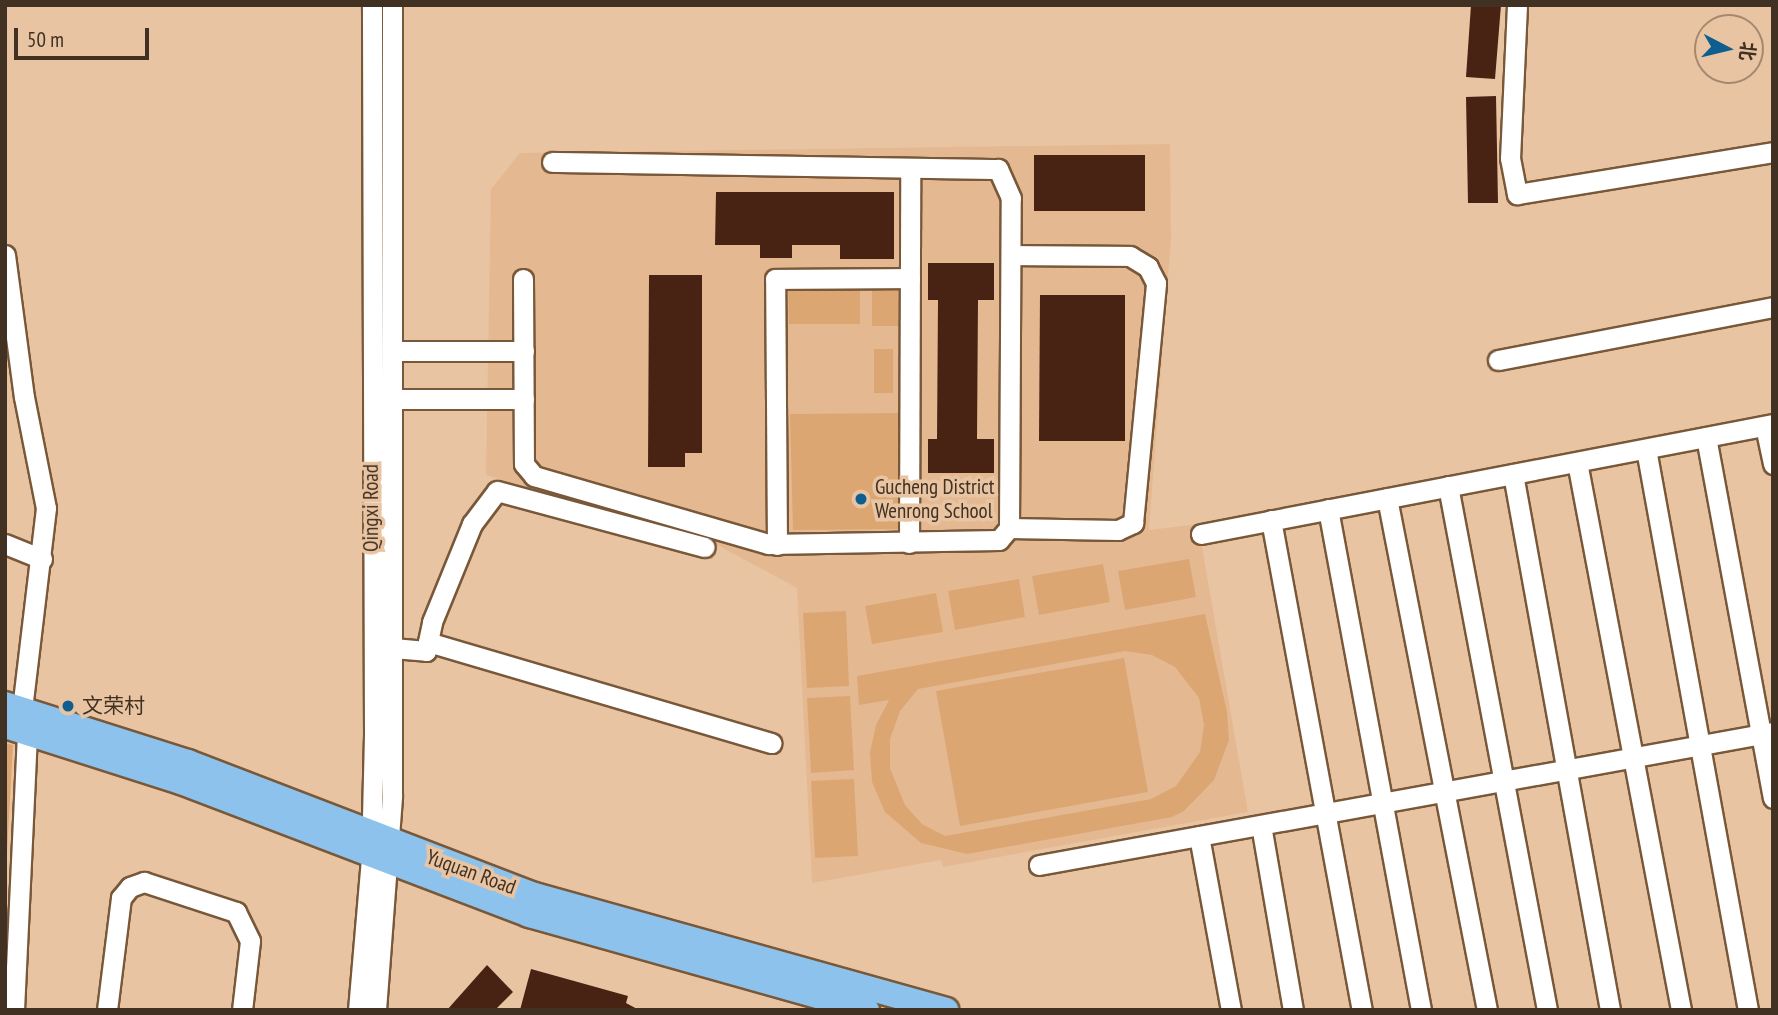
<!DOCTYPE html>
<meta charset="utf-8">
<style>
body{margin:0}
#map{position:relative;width:1778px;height:1015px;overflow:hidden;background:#e9c4a2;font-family:"PT Sans Narrow","Noto Sans SC",sans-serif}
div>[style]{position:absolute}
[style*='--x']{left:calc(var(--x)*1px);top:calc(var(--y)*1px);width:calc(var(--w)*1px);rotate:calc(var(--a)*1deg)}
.built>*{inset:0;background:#e4b992}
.green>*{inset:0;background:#dca673}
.building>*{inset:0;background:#482313}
.roads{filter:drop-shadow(2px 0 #785839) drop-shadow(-2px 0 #785839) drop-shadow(0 2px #785839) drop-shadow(0 -2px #785839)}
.minor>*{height:19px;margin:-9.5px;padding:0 9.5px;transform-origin:9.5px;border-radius:9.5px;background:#fff}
.major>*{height:24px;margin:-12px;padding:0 12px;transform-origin:12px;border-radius:12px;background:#8cc2eb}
.dots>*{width:19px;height:19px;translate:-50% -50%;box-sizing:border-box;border:4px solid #e9c4a2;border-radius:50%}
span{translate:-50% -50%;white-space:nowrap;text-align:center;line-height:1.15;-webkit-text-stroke:7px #e9c4a2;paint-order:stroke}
.poi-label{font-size:21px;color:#403123}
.left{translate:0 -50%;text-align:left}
.street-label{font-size:21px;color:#403123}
.frame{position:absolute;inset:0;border:7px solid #403123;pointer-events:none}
.north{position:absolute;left:1694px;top:14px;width:70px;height:70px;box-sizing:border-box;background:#e9c4a2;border:2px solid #a5896f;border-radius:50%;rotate:97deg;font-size:19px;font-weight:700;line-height:28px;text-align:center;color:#403123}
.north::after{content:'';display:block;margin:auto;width:24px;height:32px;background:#0e5e90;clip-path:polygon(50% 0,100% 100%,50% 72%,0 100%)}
.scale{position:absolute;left:14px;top:28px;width:135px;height:32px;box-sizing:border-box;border:4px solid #403123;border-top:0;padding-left:9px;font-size:21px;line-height:24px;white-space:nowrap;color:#403123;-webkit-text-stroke:5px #e9c4a2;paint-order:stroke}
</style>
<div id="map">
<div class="built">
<div style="clip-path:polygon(1170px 144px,1171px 238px,1149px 530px,1198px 524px,1248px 812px,943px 867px,941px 860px,812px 883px,797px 588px,708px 540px,486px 475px,491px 189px,520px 153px)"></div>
</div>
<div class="green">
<div style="clip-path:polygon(872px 283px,903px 283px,903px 326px,872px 326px)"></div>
<div style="clip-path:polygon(788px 285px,860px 285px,860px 324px,789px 324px)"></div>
<div style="clip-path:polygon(874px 349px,893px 349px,893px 393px,874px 393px)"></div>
<div style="clip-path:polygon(903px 413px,901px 529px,793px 530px,790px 414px)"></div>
<div style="clip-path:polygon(1189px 559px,1196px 597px,1125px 610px,1118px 571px)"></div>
<div style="clip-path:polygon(1103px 564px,1110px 602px,1039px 615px,1032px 576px)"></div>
<div style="clip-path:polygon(1019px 579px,1025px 617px,955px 630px,948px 591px)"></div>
<div style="clip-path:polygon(936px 593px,943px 632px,872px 644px,865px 606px)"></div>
<div style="clip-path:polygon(846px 611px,849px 686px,807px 688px,803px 613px)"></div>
<div style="clip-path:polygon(evenodd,1205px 614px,1227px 712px,1229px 740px,1214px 780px,1184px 811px,1172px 817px,967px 854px,921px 843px,885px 812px,872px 782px,870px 752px,876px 725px,889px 700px,859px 705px,857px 676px,1205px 614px,1125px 651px,1152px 655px,1175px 667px,1199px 698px,1204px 725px,1200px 752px,1176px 786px,1151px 799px,945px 836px,922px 824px,905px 805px,890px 768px,890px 739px,900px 711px,918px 689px,1125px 651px)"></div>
<div style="clip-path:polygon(1124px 658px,1148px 792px,960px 826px,936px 691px)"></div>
<div style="clip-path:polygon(850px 696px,854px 770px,811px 773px,807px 698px)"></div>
<div style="clip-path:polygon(5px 743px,13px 745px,5px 888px)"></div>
<div style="clip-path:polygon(854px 779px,858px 856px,815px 858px,811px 781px)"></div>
</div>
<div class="building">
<div style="clip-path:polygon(1471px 5px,1501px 5px,1495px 79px,1466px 77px)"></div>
<div style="clip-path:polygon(1496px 96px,1498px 203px,1468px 203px,1466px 97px)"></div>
<div style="clip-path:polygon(1034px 155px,1145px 155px,1145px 211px,1034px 211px)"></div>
<div style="clip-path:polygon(716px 192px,894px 192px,894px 259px,840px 259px,840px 245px,792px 245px,792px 258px,760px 258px,760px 245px,715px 245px)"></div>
<div style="clip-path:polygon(928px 263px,994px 263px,994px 300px,978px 300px,977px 439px,994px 439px,994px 473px,928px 473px,928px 439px,937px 439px,938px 300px,928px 300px)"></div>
<div style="clip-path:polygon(649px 275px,702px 275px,702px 453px,685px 453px,685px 467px,648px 467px)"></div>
<div style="clip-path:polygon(1040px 295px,1125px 295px,1125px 441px,1039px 441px)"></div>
<div style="clip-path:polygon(487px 965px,513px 992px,495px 1010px,447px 1010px)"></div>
<div style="clip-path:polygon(531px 969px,628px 996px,626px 1003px,639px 1010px,520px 1010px)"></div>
</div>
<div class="roads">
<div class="minor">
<div style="--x:1517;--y:5;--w:153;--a:92.6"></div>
<div style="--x:1510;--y:158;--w:37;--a:79"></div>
<div style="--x:1517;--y:194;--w:259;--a:-9.3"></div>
<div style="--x:5;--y:255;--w:143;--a:82.4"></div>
<div style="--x:24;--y:397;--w:113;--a:78.8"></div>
<div style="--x:46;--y:508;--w:202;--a:96.8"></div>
<div style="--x:523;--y:279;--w:185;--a:89.7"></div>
<div style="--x:524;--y:464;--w:16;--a:50"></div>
<div style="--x:534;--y:476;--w:244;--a:16.2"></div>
<div style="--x:768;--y:544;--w:231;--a:-1"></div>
<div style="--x:999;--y:540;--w:16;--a:-50"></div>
<div style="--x:1009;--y:528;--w:330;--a:-89.7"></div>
<div style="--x:1011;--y:198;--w:32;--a:-114"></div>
<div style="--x:998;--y:169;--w:446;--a:-179.1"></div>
<div style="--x:393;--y:351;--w:131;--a:0"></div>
<div style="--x:1498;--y:360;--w:280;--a:-10.9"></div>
<div style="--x:393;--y:399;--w:131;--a:0"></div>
<div style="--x:1765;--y:426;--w:39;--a:78"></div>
<div style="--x:1706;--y:437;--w:367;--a:79.5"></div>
<div style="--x:1646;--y:449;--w:570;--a:79.7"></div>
<div style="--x:1577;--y:462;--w:558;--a:79.25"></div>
<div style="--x:1513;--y:474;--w:545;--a:79.74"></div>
<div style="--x:1448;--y:486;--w:533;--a:79.3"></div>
<div style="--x:1387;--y:498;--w:522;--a:78.95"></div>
<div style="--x:1328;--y:509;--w:510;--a:79.48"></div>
<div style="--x:1271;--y:520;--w:498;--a:79.5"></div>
<div style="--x:1009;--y:528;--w:109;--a:1.1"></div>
<div style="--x:1118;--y:530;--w:17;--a:-25"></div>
<div style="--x:1133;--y:523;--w:241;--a:-84.5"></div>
<div style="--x:1156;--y:283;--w:18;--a:-117"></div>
<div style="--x:1148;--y:267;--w:21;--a:-149"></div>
<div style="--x:1130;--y:256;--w:119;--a:-179.5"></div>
<div style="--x:1201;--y:534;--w:582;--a:-10.89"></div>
<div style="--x:909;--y:543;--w:375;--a:-89.8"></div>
<div style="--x:5;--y:544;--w:40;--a:22"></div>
<div style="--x:777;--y:545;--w:266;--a:-90.4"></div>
<div style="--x:775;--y:279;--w:135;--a:-0.4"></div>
<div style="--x:428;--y:642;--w:358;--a:16.4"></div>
<div style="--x:393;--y:648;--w:33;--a:5"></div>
<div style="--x:426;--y:651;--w:30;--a:-78"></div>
<div style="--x:432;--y:622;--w:106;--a:-67.8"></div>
<div style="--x:472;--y:524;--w:41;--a:-52.9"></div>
<div style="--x:497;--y:491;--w:215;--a:15.1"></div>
<div style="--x:1261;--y:825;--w:188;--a:80.2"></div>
<div style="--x:1199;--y:836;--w:177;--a:79.6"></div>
<div style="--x:1039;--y:865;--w:746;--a:-10.27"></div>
<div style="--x:14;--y:1010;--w:277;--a:-87.3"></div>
<div style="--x:107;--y:1010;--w:113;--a:-82.9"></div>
<div style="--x:121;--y:898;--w:14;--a:-51"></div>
<div style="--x:130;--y:887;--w:15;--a:-20"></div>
<div style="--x:144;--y:882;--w:97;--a:18.1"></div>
<div style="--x:236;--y:912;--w:32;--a:64"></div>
<div style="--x:250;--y:941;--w:69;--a:96.6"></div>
<div style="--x:358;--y:1010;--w:153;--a:-85.1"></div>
<div style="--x:371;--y:858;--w:123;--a:-88.6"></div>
<div style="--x:374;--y:735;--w:730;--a:-90.16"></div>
<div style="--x:376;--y:1010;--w:216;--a:-85.7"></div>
<div style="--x:392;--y:795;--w:790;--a:-90"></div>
</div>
<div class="major">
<div style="--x:5;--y:704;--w:192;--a:17.6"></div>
<div style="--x:188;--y:762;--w:372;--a:21"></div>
<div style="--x:535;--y:895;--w:427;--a:15.6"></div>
<div style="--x:5;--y:726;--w:185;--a:17.7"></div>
<div style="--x:181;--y:782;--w:373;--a:20.9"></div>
<div style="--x:529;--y:915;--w:351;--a:15.7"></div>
</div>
</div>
<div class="dots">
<div style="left:861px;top:499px;background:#0e5e90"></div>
<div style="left:68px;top:706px;background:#0e5e90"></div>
</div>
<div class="poi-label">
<span class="left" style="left:875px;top:499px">Gucheng District<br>Wenrong School</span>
<span class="left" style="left:82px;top:706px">文荣村</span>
</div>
<div class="street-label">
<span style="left:371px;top:508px;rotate:-90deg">Qingxi Road</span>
<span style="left:471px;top:872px;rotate:20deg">Yuquan Road</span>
</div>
<div class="frame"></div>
<div class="north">北</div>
<div class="scale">50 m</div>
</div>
